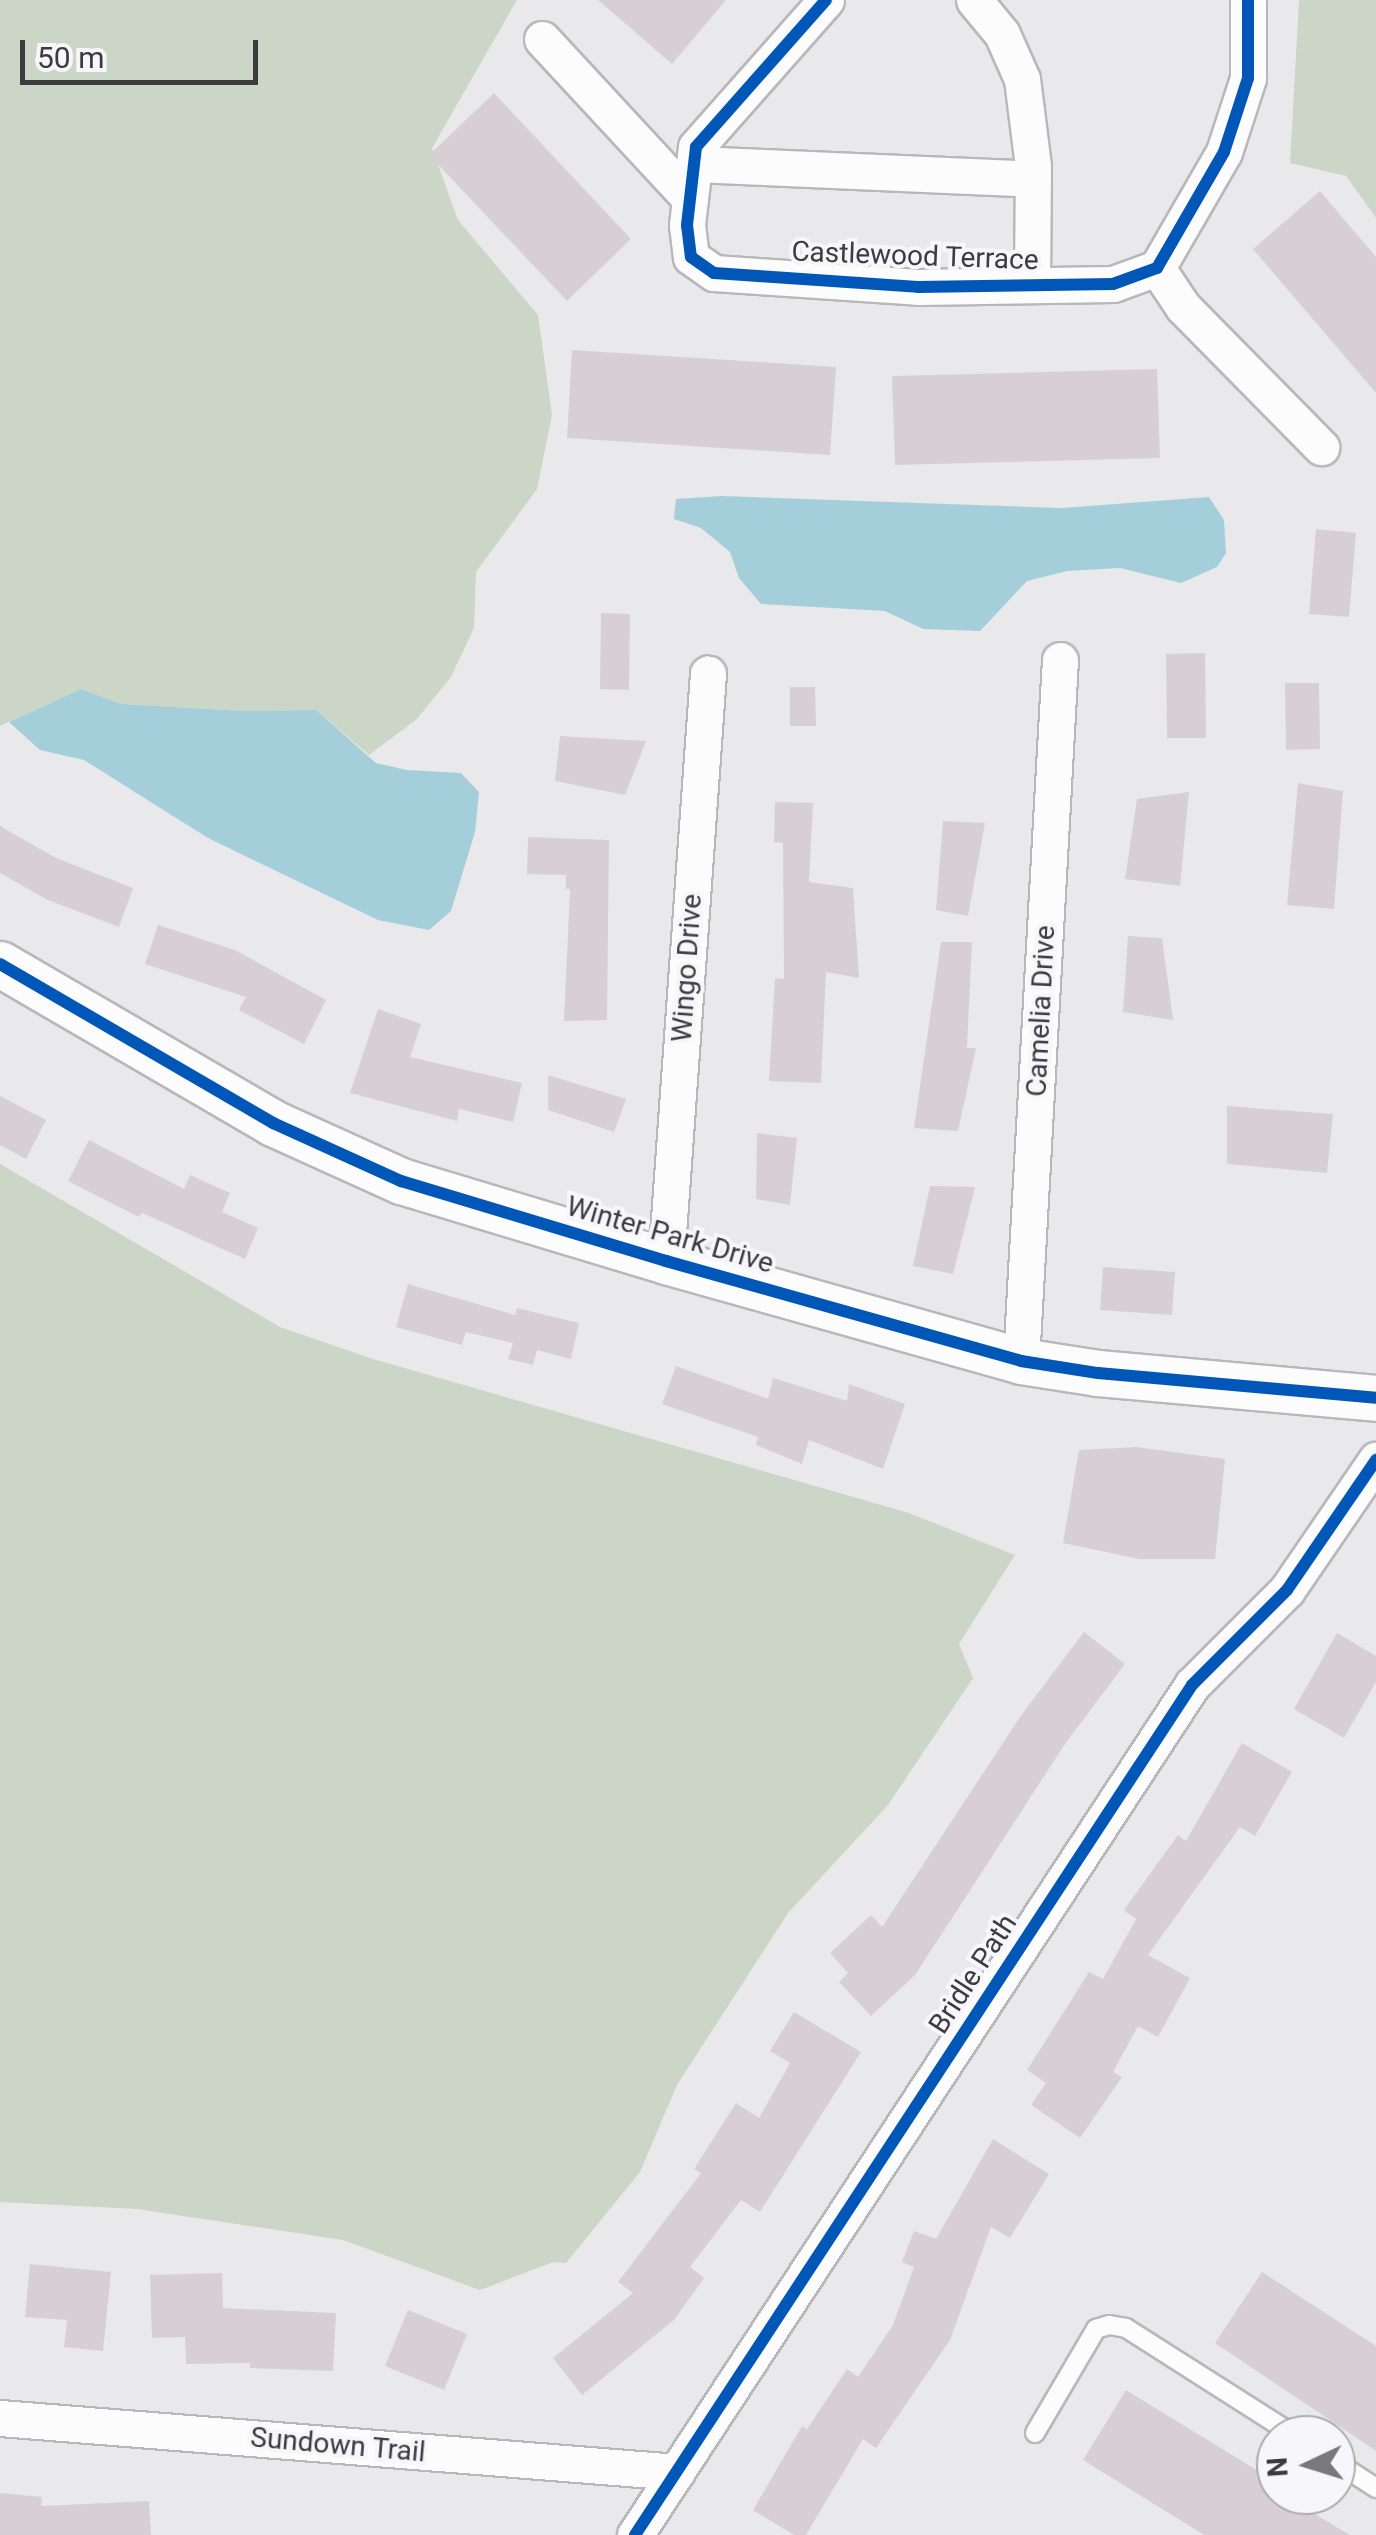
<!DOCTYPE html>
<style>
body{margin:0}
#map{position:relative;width:1376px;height:2535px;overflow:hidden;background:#e9e9ec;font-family:Roboto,sans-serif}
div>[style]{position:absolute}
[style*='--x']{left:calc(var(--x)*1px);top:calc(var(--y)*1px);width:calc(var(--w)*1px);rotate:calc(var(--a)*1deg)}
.green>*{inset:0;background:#cbd6c6}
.water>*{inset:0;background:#a4ceda}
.building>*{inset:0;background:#d8cfd4}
.roads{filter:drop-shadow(2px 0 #b8b8b9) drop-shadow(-2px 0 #b8b8b9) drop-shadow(0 2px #b8b8b9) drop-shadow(0 -2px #b8b8b9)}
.service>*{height:18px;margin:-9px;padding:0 9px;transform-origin:9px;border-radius:9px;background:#fcfcfc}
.minor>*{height:35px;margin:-17.5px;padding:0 17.5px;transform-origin:17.5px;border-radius:17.5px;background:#fcfcfc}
.tertiary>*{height:45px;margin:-22.5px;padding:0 22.5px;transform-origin:22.5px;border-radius:22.5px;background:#fcfcfc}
.cycleway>*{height:12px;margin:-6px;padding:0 6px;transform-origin:6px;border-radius:6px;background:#0057b8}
span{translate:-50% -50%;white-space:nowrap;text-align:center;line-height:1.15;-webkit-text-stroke:8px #f6f6fb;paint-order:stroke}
.street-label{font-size:28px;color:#3c3c3e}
.north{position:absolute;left:1256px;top:2415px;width:100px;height:100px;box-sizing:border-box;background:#f6f6fb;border:2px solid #acacaf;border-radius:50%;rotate:266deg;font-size:28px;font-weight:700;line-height:40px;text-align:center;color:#3c3c3e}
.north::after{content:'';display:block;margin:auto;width:35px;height:45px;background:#79797b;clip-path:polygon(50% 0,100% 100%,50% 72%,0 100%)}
.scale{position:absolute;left:20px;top:40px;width:238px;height:45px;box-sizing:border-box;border:5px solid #3c3c3e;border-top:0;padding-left:12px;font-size:30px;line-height:35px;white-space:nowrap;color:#3c3c3e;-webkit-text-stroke:8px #f6f6fb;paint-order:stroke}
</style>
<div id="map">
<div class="green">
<div style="clip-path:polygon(0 0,517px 0,432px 148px,458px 220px,538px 315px,552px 415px,537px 489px,476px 572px,474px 628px,451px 677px,417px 719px,369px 755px,316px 710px,245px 711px,121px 704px,81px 689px,0 726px)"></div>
<div style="clip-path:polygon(1299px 0,1376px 0,1376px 218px,1346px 176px,1290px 163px)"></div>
<div style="clip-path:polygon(0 1164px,280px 1327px,373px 1359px,909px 1513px,1015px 1555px,959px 1644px,973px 1678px,888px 1805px,788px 1913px,677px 2085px,640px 2172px,566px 2263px,553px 2262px,480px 2290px,343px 2240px,137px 2209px,0 2202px)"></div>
</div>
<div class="water">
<div style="clip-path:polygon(722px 496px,1062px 508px,1209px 497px,1224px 520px,1226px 553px,1217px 567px,1181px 583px,1120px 568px,1067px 571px,1027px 581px,980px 631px,923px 629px,885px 611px,761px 604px,739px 578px,730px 552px,701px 528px,674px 519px,676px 499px)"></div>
<div style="clip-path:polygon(81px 689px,121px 704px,245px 711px,316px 710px,376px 763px,407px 770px,461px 773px,479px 792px,475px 832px,451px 911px,429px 930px,378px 920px,208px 838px,84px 760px,40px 750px,9px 722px)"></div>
</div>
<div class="building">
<div style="clip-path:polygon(598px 0,726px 0,672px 64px)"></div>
<div style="clip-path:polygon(494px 93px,631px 239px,567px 301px,429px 155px)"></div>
<div style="clip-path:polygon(1320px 191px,1376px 257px,1376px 393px,1253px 249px)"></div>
<div style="clip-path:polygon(572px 350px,836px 367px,830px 455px,567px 438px)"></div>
<div style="clip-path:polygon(1157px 369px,1160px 458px,895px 465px,892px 376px)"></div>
<div style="clip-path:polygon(1316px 529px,1356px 533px,1349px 617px,1309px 614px)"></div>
<div style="clip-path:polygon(601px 613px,630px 614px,629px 690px,600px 689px)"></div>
<div style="clip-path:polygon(1205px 653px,1206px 738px,1167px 738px,1166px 654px)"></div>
<div style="clip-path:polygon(1285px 683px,1319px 683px,1320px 749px,1286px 750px)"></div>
<div style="clip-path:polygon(790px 687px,815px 687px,816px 726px,790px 726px)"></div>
<div style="clip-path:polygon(560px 736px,646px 741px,625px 795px,555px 781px)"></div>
<div style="clip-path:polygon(1298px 783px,1343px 791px,1334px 909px,1287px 905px)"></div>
<div style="clip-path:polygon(1189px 792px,1180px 886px,1125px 879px,1137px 799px)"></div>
<div style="clip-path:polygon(775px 802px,813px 803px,809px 882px,853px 888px,859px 978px,826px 972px,821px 1083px,769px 1081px,775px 978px,784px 979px,783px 843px,774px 842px)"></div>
<div style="clip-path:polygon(943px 821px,985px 823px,968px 916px,936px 910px)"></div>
<div style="clip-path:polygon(0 826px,56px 858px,133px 888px,119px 927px,48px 900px,0 873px)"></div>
<div style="clip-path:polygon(528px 837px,609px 840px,607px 1020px,564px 1021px,570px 889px,566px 889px,566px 875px,527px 874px)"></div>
<div style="clip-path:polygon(158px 925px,235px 950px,326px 1000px,304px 1044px,239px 1010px,246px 997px,145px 964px)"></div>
<div style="clip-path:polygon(1128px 936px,1162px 938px,1173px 1020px,1123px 1012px)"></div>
<div style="clip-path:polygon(941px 942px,972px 942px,967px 1048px,976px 1048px,958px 1131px,914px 1128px)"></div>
<div style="clip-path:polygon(378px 1009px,421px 1024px,410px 1057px,522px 1083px,513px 1122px,459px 1109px,457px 1121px,350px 1093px)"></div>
<div style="clip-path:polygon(548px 1075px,626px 1099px,614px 1132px,548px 1110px)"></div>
<div style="clip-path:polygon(0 1096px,46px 1120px,26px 1159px,0 1145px)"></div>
<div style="clip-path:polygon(1227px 1106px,1333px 1114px,1327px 1173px,1227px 1164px)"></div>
<div style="clip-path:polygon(757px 1133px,797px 1138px,790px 1205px,756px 1199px)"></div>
<div style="clip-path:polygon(89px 1140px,184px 1189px,190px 1175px,230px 1193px,222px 1212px,258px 1228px,245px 1259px,142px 1213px,139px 1217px,68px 1181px)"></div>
<div style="clip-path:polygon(930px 1186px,975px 1187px,953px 1274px,913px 1266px)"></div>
<div style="clip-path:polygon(1103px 1267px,1175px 1272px,1172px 1315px,1100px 1310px)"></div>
<div style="clip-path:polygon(408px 1284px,515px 1315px,517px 1308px,579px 1323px,571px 1359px,537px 1350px,533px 1365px,508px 1359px,513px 1343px,466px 1332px,462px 1345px,396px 1327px)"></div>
<div style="clip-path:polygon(676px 1366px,768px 1399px,773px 1378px,847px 1401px,849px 1384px,905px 1404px,883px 1469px,809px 1440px,802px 1464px,756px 1445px,758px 1437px,662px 1404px)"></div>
<div style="clip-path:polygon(1136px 1447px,1225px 1459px,1215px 1559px,1139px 1559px,1063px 1543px,1079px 1450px)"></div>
<div style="clip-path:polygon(1084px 1632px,1125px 1664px,1065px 1744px,915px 1975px,871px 2016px,839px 1982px,848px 1973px,830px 1953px,871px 1915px,882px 1927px,1022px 1714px)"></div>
<div style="clip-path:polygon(1337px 1633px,1376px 1656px,1376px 1682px,1344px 1738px,1294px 1709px)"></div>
<div style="clip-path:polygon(1242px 1743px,1292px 1772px,1255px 1836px,1240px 1827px,1148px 1955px,1190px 1978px,1158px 2037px,1138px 2026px,1113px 2072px,1122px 2077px,1080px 2138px,1031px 2105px,1046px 2083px,1027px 2070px,1089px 1972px,1103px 1979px,1136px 1919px,1124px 1910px,1178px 1835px,1186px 1841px)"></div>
<div style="clip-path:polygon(794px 2012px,861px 2052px,760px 2212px,741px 2200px,690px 2267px,704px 2278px,674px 2320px,582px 2395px,553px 2358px,633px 2293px,618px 2282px,701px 2173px,694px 2169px,736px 2103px,759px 2118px,790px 2063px,770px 2051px)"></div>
<div style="clip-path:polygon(993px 2139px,1049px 2174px,1010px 2238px,991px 2227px,950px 2340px,876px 2448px,863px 2439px,806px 2535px,794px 2535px,753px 2510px,802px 2426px,807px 2429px,847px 2369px,858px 2377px,893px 2325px,914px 2267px,902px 2262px,914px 2231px,936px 2239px)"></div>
<div style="clip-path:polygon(30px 2264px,111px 2272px,103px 2351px,64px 2347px,67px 2320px,25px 2317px)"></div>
<div style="clip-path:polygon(1262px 2272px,1376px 2346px,1376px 2451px,1215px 2343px)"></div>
<div style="clip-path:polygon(222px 2273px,223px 2308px,336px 2313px,333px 2371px,250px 2368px,250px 2363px,186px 2364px,185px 2337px,152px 2338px,150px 2275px)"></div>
<div style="clip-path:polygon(408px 2310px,467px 2334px,444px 2390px,385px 2366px)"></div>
<div style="clip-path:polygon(1126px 2390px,1276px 2482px,1276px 2495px,1296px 2495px,1311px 2504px,1308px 2510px,1350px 2535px,1204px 2535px,1083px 2460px)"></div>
<div style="clip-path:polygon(0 2493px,42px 2497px,41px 2506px,149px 2501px,151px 2535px,0 2535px)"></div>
</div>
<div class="roads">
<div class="service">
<div style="--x:1035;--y:2433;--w:121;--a:-59.6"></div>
<div style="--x:1096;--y:2329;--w:14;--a:-17"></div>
<div style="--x:1109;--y:2325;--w:17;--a:10"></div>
<div style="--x:1126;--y:2328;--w:199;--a:32.5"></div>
<div style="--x:1336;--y:2462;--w:48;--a:33"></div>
</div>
<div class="minor">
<div style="--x:826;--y:0;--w:196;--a:131.5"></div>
<div style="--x:696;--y:147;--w:79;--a:96.6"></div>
<div style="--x:687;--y:225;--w:32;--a:83"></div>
<div style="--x:691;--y:257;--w:28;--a:35"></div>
<div style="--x:714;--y:273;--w:204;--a:3.9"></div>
<div style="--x:918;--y:287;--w:195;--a:-0.9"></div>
<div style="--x:1113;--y:284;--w:47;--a:-20"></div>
<div style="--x:1157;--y:268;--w:134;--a:-60"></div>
<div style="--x:1224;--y:152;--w:78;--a:-72"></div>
<div style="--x:1248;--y:78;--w:78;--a:-90"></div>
<div style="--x:974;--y:0;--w:44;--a:50.5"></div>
<div style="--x:1002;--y:34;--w:49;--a:66"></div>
<div style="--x:1022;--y:79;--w:88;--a:82.8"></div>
<div style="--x:1033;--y:166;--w:119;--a:90.5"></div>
<div style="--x:542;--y:39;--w:218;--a:47.2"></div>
<div style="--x:695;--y:164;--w:338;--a:2.5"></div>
<div style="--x:1157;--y:268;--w:47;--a:56.3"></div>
<div style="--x:1183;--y:307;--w:197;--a:45.4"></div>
<div style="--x:666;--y:1261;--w:589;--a:-85.91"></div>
<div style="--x:1021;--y:1361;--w:702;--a:-86.82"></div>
<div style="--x:0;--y:2418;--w:679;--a:4.56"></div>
<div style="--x:635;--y:2535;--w:1016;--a:-56.76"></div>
<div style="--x:1192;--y:1685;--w:134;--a:-45"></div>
<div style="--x:1287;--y:1590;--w:158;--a:-55.6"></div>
</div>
<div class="tertiary">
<div style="--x:0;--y:964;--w:316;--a:30.2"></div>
<div style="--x:273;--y:1123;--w:141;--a:24.4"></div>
<div style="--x:401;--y:1181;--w:277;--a:16.8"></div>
<div style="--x:666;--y:1261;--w:369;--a:15.7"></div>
<div style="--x:1021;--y:1361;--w:78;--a:8.9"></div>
<div style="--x:1098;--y:1373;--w:279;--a:5.1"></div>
</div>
</div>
<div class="cycleway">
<div style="--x:826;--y:0;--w:196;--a:131.5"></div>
<div style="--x:696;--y:147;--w:79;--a:96.6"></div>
<div style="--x:687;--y:225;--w:32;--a:83"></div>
<div style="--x:691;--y:257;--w:28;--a:35"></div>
<div style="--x:714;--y:273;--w:204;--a:3.9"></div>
<div style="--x:918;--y:287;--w:195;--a:-0.9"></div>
<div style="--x:1113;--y:284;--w:47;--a:-20"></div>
<div style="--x:1157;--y:268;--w:134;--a:-60"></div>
<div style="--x:1224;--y:152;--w:78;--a:-72"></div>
<div style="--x:1248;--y:78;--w:78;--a:-90"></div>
<div style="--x:0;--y:964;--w:316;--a:30.2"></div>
<div style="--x:273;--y:1123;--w:141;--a:24.4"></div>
<div style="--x:401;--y:1181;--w:277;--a:16.8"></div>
<div style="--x:666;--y:1261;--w:369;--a:15.7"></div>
<div style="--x:1021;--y:1361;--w:78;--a:8.9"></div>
<div style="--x:1098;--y:1373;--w:279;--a:5.1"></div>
<div style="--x:635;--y:2535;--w:1016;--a:-56.76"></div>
<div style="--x:1192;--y:1685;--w:134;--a:-45"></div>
<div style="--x:1287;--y:1590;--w:158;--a:-55.6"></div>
</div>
<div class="street-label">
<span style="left:915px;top:256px;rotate:2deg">Castlewood Terrace</span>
<span style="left:687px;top:968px;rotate:-86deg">Wingo Drive</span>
<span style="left:1041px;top:1011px;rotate:-87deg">Camelia Drive</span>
<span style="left:670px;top:1235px;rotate:16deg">Winter Park Drive</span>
<span style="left:973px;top:1974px;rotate:-57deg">Bridle Path</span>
<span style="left:338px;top:2445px;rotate:5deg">Sundown Trail</span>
</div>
<div class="north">N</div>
<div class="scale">50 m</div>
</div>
